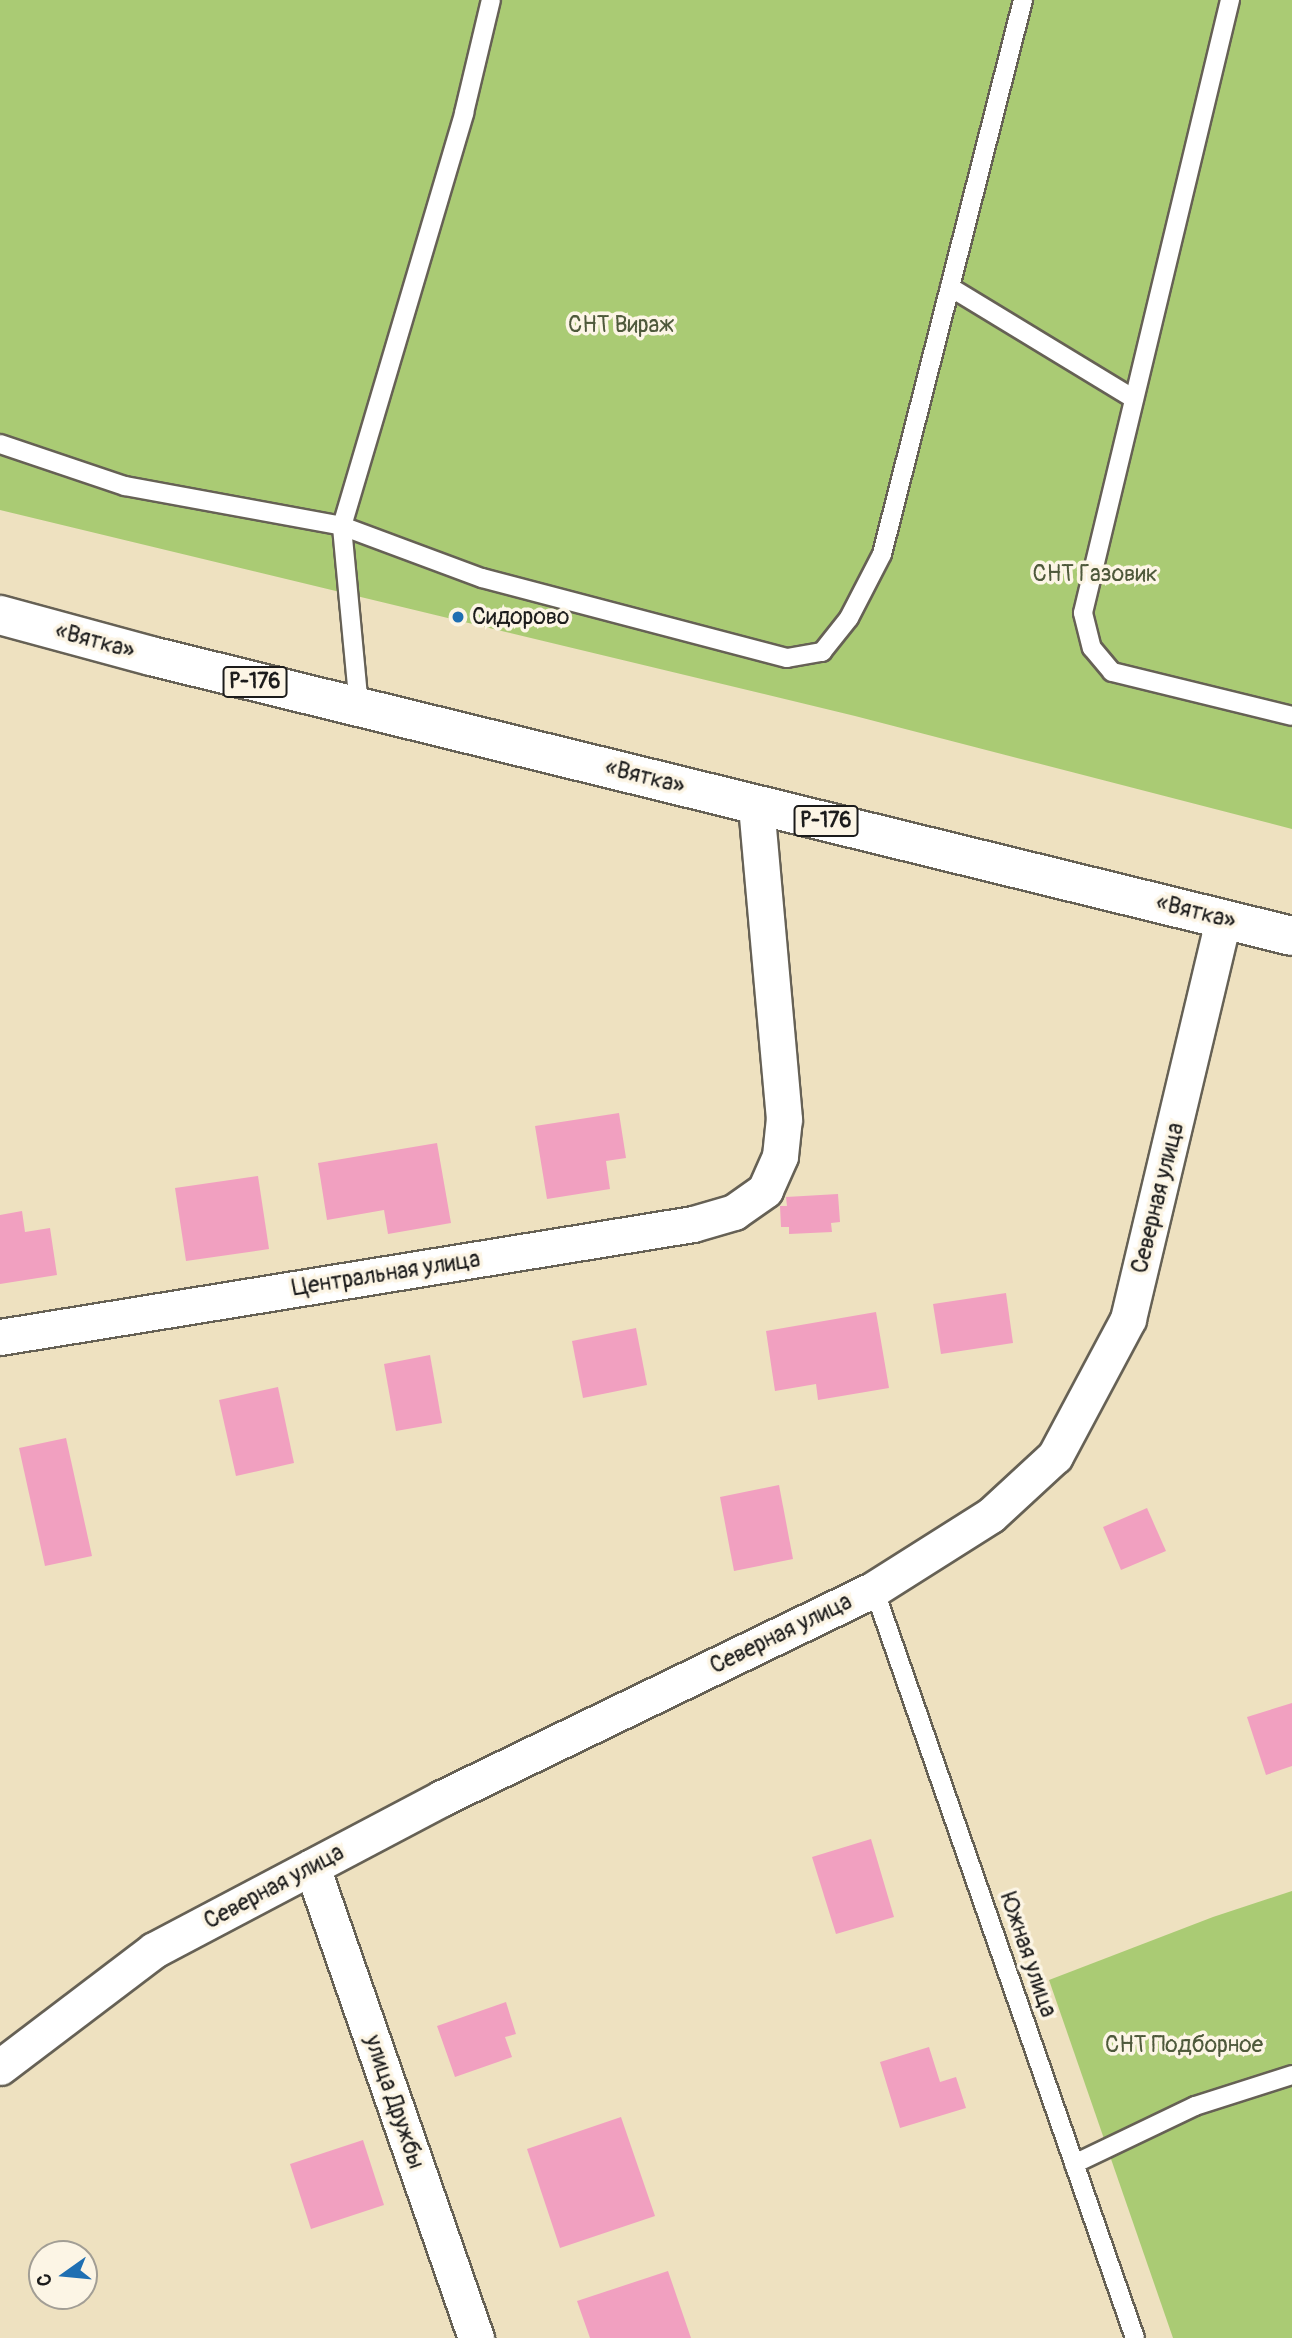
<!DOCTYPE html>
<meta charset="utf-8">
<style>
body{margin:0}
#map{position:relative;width:1292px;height:2338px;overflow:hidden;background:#eee1c0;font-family:Pangolin,sans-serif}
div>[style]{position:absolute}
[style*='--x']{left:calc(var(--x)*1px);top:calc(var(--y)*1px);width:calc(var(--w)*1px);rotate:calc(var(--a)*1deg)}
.green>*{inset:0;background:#aacb74}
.building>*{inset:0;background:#f1a0c0}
.roads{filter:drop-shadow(2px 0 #666155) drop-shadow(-2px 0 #666155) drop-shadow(0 2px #666155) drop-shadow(0 -2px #666155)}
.service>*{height:18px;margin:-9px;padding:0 9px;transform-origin:9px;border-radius:9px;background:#fff}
.minor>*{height:35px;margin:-17.5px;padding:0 17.5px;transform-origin:17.5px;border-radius:17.5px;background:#fff}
.primary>*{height:38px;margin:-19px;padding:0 19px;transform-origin:19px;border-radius:19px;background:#fff}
.dots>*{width:19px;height:19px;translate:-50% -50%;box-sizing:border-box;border:4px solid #fcf5e5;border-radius:50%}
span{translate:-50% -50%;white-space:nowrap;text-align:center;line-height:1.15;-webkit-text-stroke:7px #fcf5e5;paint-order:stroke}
.shield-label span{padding:2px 5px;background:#fcf5e5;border:2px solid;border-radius:5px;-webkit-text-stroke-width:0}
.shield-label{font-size:21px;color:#1c1c1c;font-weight:700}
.park-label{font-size:23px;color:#4e593b}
.poi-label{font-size:23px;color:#1c1c1c}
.left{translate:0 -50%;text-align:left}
.street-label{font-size:23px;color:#1c1c1c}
.north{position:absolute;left:28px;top:2240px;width:70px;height:70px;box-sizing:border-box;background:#fcf5e5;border:2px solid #a29e95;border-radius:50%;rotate:255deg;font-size:19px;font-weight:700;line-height:28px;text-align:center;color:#1c1c1c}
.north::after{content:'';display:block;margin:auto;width:24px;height:32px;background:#1f6fb2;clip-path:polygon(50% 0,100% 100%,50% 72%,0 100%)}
</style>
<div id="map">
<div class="green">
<div style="clip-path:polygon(0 0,1292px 0,1292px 829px,855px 716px,0 510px)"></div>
<div style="clip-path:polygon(1292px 1891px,1292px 2338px,1173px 2338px,1049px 1980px,1213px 1917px)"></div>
</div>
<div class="building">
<div style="clip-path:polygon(619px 1113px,626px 1158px,606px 1161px,610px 1189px,547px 1199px,535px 1126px)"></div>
<div style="clip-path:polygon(437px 1143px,451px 1223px,388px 1234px,384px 1210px,327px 1220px,318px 1163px)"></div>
<div style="clip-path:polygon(258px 1176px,269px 1249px,186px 1261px,175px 1188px)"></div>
<div style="clip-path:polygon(838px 1194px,840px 1222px,831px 1223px,832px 1232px,789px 1234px,789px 1227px,781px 1227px,780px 1206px,787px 1206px,786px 1197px)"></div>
<div style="clip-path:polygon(22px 1211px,25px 1232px,50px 1228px,57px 1275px,0 1284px,0 1215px)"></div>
<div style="clip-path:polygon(1006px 1293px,1013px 1343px,941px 1354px,933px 1304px)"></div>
<div style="clip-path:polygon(876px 1312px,889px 1388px,818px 1400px,816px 1384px,775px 1391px,766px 1331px)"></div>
<div style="clip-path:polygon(636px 1328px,647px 1385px,583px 1398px,572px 1341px)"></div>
<div style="clip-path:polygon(430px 1355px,442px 1423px,396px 1431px,384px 1364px)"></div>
<div style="clip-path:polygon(278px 1387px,294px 1463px,236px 1476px,219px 1400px)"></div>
<div style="clip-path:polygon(66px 1438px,92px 1556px,45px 1566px,19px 1448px)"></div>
<div style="clip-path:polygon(779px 1485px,793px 1559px,734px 1571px,720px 1497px)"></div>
<div style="clip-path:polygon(1147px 1508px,1166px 1551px,1121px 1570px,1103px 1527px)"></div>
<div style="clip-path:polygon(1292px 1703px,1292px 1766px,1266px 1775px,1247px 1717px)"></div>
<div style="clip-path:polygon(871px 1839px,894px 1917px,836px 1934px,812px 1857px)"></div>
<div style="clip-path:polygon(506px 2002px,516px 2034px,505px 2037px,512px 2057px,455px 2077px,437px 2026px)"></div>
<div style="clip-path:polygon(929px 2047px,940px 2082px,956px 2077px,966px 2108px,900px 2128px,880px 2062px)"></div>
<div style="clip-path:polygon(621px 2117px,655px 2216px,560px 2248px,527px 2149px)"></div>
<div style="clip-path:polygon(363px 2140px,384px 2205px,311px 2229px,290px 2164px)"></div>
<div style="clip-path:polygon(668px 2271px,691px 2338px,590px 2338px,577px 2301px)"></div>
</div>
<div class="roads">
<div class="service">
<div style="--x:1230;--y:0;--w:630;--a:103.49"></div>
<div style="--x:1083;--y:613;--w:36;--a:76"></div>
<div style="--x:1092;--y:648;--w:31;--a:50"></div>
<div style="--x:1112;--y:672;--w:185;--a:13.7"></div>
<div style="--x:950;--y:287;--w:215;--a:31.3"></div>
<div style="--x:0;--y:444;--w:132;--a:18.6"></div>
<div style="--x:125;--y:486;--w:221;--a:10.4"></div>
<div style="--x:342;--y:526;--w:149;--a:20.4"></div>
<div style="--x:482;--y:578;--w:315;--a:14.7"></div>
<div style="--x:787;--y:658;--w:36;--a:-10"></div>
<div style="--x:822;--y:652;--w:43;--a:-51.5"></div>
<div style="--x:849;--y:618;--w:72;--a:-62.7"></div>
<div style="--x:882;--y:554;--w:572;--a:-75.72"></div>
<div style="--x:359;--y:707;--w:182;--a:-95.4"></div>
<div style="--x:342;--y:526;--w:431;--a:-73.5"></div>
<div style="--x:464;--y:113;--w:116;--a:-76.6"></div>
<div style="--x:874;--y:1589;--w:793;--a:70.79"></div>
<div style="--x:1074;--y:2164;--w:134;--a:-25.6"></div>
<div style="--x:1195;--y:2106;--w:102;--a:-17.7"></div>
</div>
<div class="minor">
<div style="--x:0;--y:1337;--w:702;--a:-9.26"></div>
<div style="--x:693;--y:1224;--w:43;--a:-16.3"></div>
<div style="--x:734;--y:1212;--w:38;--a:-35"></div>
<div style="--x:765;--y:1190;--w:37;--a:-66"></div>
<div style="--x:780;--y:1156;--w:37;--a:-84"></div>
<div style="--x:784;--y:1119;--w:316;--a:-95.1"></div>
<div style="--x:312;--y:1867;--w:499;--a:70.8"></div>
<div style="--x:0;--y:2067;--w:193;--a:-37.2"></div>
<div style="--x:154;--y:1950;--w:326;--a:-27.8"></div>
<div style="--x:442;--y:1798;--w:480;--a:-25.8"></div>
<div style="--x:874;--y:1589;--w:138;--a:-32.3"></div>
<div style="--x:991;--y:1515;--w:87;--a:-42.7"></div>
<div style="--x:1055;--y:1456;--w:155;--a:-61.9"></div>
<div style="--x:1128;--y:1319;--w:411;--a:-76.6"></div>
</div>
<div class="primary">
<div style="--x:0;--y:615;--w:156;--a:15.2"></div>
<div style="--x:151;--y:656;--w:1175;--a:13.79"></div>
</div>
</div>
<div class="dots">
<div style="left:458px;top:617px;background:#1f6fb2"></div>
</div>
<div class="shield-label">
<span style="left:255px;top:682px">Р-176</span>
<span style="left:826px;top:821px">Р-176</span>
</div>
<div class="park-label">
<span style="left:621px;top:325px">СНТ Вираж</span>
<span style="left:1095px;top:574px">СНТ Газовик</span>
<span style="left:1184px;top:2045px">СНТ Подборное</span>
</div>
<div class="poi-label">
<span class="left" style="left:472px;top:617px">Сидорово</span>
</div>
<div class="street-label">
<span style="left:95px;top:641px;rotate:15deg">«Вятка»</span>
<span style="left:645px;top:777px;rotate:14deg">«Вятка»</span>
<span style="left:1196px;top:912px;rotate:14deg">«Вятка»</span>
<span style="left:1158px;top:1198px;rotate:-76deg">Северная улица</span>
<span style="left:386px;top:1274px;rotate:-9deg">Центральная улица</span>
<span style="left:781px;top:1634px;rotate:-26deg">Северная улица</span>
<span style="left:274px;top:1887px;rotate:-28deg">Северная улица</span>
<span style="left:1028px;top:1955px;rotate:71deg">Южная улица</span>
<span style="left:394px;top:2102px;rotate:71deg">улица Дружбы</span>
</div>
<div class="north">С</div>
</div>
